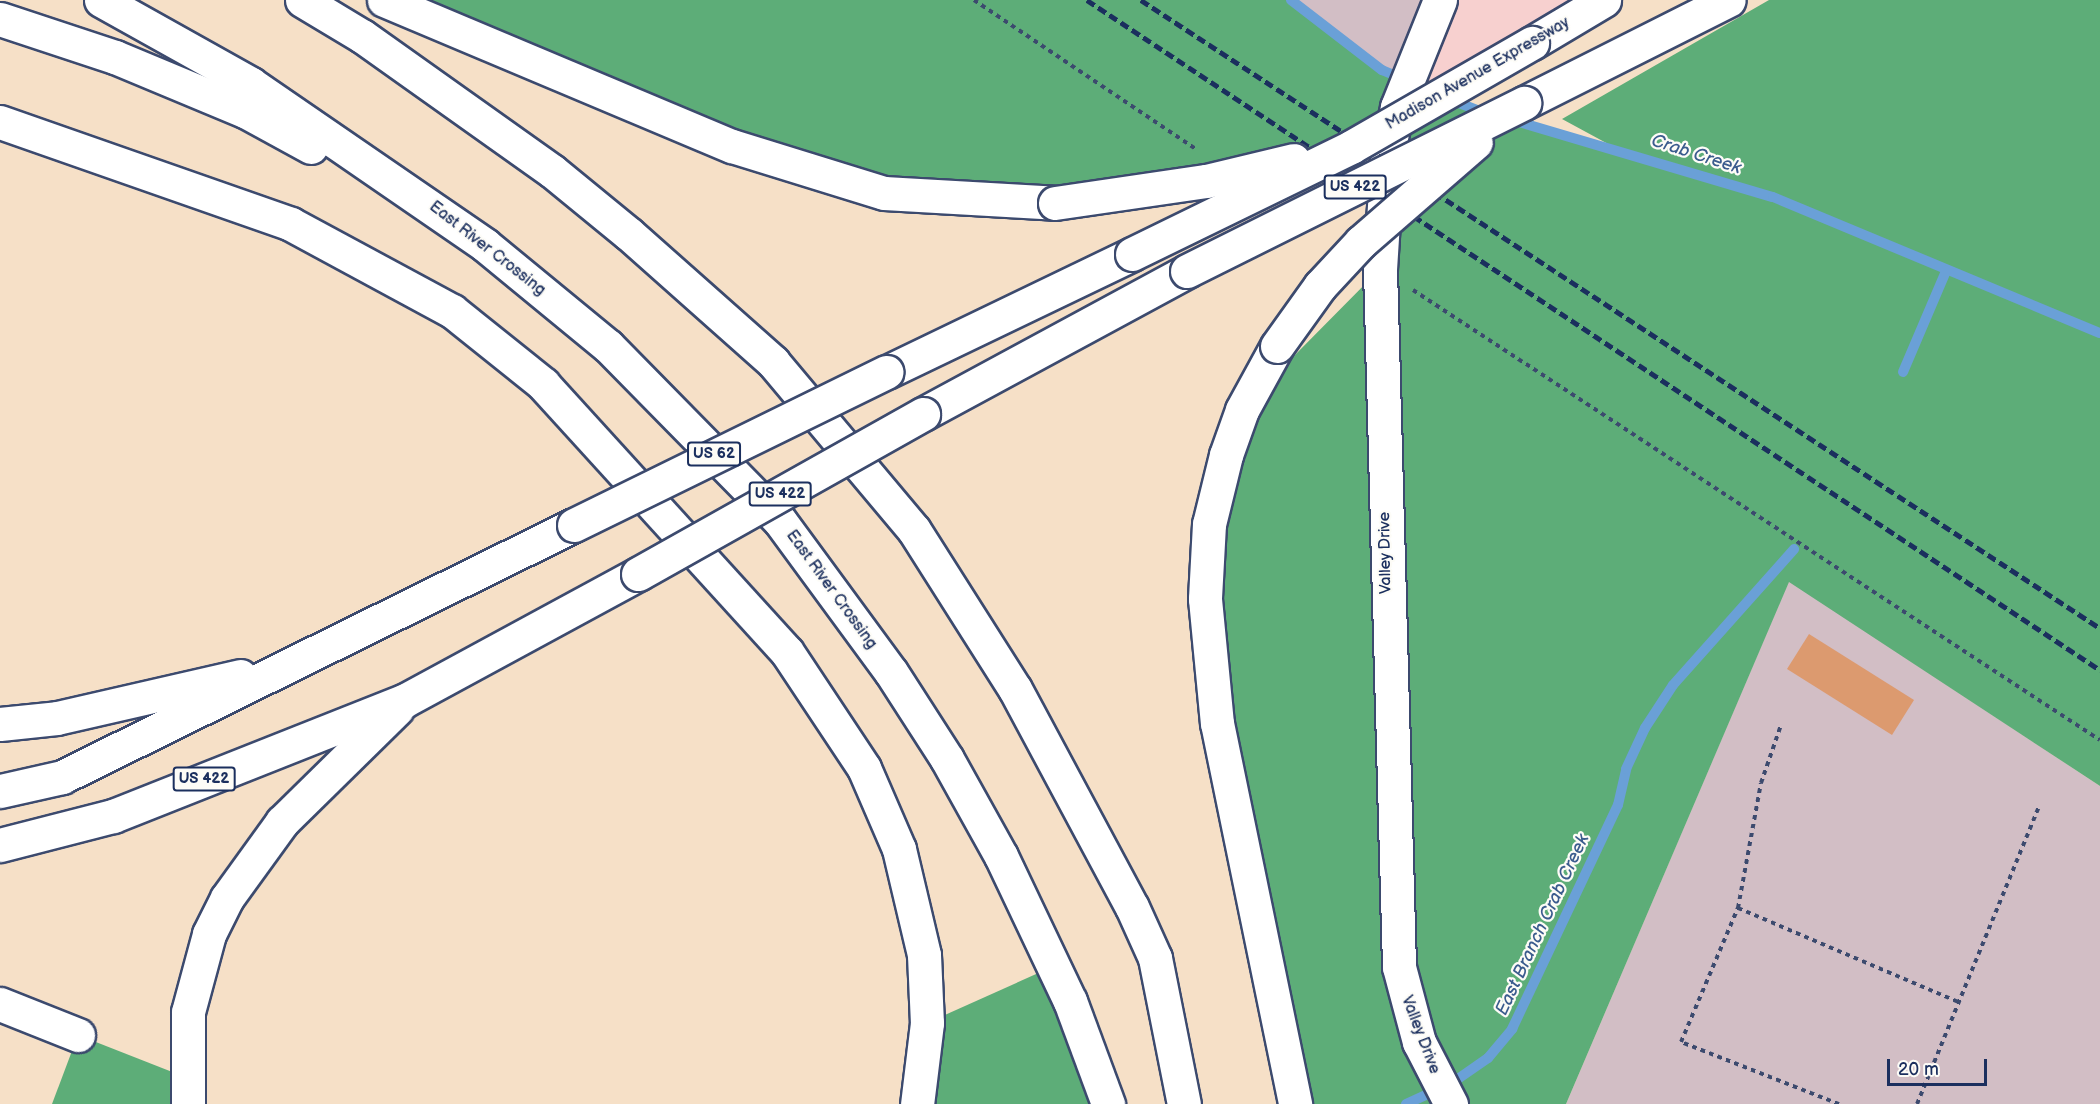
<!DOCTYPE html>
<style>
body{margin:0}
#map{position:relative;width:2100px;height:1104px;overflow:hidden;background:#f6e0c7;font-family:"Balsamiq Sans",sans-serif}
div>[style]{position:absolute}
[style*='--x']{left:calc(var(--x)*1px);top:calc(var(--y)*1px);width:calc(var(--w)*1px);rotate:calc(var(--a)*1deg)}
.built>*{inset:0;background:#f7d0cf}
.industrial>*{inset:0;background:#d2bec5}
.forest>*{inset:0;background:#5dad78}
.stream>*{height:10px;margin:-5px;padding:0 5px;transform-origin:5px;border-radius:5px;background:#6aa0d7}
.building>*{inset:0;background:#dc9a6f}
.path>*{height:4px;margin-top:-2px;transform-origin:0;background:repeating-linear-gradient(90deg,#3c4a6e 0 4.5px,transparent 0 9px)}
.roads{filter:drop-shadow(2px 0 #3c4a6e) drop-shadow(-2px 0 #3c4a6e) drop-shadow(0 2px #3c4a6e) drop-shadow(0 -2px #3c4a6e)}
.minor>*{height:33px;margin:-16.5px;padding:0 16.5px;transform-origin:16.5px;border-radius:16.5px;background:#fff}
.motorway>*{height:33px;margin:-16.5px;padding:0 16.5px;transform-origin:16.5px;border-radius:16.5px;background:#fff}
.rail>*{height:4.5px;margin-top:-2.25px;transform-origin:0;background:repeating-linear-gradient(90deg,#1b2f5e 0 9px,transparent 0 13.5px)}
.bridges{filter:drop-shadow(2px 0 #3c4a6e) drop-shadow(-2px 0 #3c4a6e) drop-shadow(0 2px #3c4a6e) drop-shadow(0 -2px #3c4a6e)}
.motorway-bridge>*{height:33px;margin:-16.5px;padding:0 16.5px;transform-origin:16.5px;border-radius:16.5px;background:#fff}
span{translate:-50% -50%;white-space:nowrap;text-align:center;line-height:1.15;-webkit-text-stroke:4.5px #fdfcf7;paint-order:stroke}
.shield-label span{padding:2px 4px;background:#fdfcf7;border:2px solid;border-radius:4px;-webkit-text-stroke-width:0}
.shield-label{font-size:15px;color:#1b2f5e;font-weight:700}
.street-label{font-size:16px;color:#1b2f5e}
.water-label{font-size:18px;color:#3b5c8e;font-style:italic}
.scale{position:absolute;left:1887px;top:1059px;width:100px;height:27px;box-sizing:border-box;border:3px solid #1b2f5e;border-top:0;padding-left:8px;font-size:18px;line-height:21px;white-space:nowrap;color:#1b2f5e;-webkit-text-stroke:4px #fdfcf7;paint-order:stroke}
</style>
<div id="map">
<div class="built">
<div style="clip-path:polygon(1440px 0,1606px 0,1437px 98px,1410px 74px)"></div>
</div>
<div class="industrial">
<div style="clip-path:polygon(1291px 0,1440px 0,1410px 74px,1382px 70px)"></div>
<div style="clip-path:polygon(1789px 581px,2100px 786px,2100px 1104px,1566px 1104px)"></div>
</div>
<div class="forest">
<div style="clip-path:polygon(384px 0,1292px 0,1406px 82px,1410px 74px,1473px 110px,1610px 145px,1562px 119px,1769px 0,2100px 0,2100px 786px,1789px 582px,1566px 1104px,1295px 1104px,1205px 599px,1235px 457px,1289px 361px,1380px 269px,1387px 158px,1351px 147px,1206px 181px,884px 193px)"></div>
<div style="clip-path:polygon(1054px 966px,1108px 1104px,917px 1104px,927px 1023px)"></div>
<div style="clip-path:polygon(78px 1035px,185px 1077px,188px 1104px,52px 1104px)"></div>
</div>
<div class="stream">
<div style="--x:1291;--y:0;--w:115;--a:37.6"></div>
<div style="--x:1382;--y:70;--w:25;--a:23"></div>
<div style="--x:1446;--y:98;--w:42;--a:21"></div>
<div style="--x:1509;--y:119;--w:275;--a:16.5"></div>
<div style="--x:1773;--y:197;--w:354;--a:22.6"></div>
<div style="--x:1903;--y:372;--w:110;--a:-66.9"></div>
<div style="--x:1406;--y:1104;--w:51;--a:-24.5"></div>
<div style="--x:1452;--y:1083;--w:44;--a:-34.8"></div>
<div style="--x:1488;--y:1058;--w:38;--a:-50"></div>
<div style="--x:1512;--y:1029;--w:248;--a:-64.7"></div>
<div style="--x:1618;--y:805;--w:37;--a:-77"></div>
<div style="--x:1626;--y:769;--w:45;--a:-65.1"></div>
<div style="--x:1645;--y:728;--w:51;--a:-56.9"></div>
<div style="--x:1673;--y:685;--w:182;--a:-48.3"></div>
</div>
<div class="building">
<div style="clip-path:polygon(1809px 634px,1914px 700px,1892px 735px,1787px 669px)"></div>
</div>
<div class="path">
<div style="--x:974;--y:0;--w:267;--a:33.9"></div>
<div style="--x:1413;--y:290;--w:821;--a:33.23"></div>
<div style="--x:1738;--y:908;--w:127;--a:-79.6"></div>
<div style="--x:1761;--y:783;--w:61;--a:-71"></div>
<div style="--x:1839;--y:1104;--w:170;--a:-158.6"></div>
<div style="--x:1681;--y:1042;--w:146;--a:-67"></div>
<div style="--x:1738;--y:908;--w:239;--a:23.1"></div>
<div style="--x:1917;--y:1104;--w:322;--a:-67.7"></div>
</div>
<div class="roads">
<div class="minor">
<div style="--x:1440;--y:0;--w:115;--a:111.9"></div>
<div style="--x:1397;--y:107;--w:52;--a:101.1"></div>
<div style="--x:1387;--y:158;--w:111;--a:93.6"></div>
<div style="--x:1380;--y:269;--w:698;--a:88.44"></div>
<div style="--x:1399;--y:967;--w:78;--a:75.1"></div>
<div style="--x:1419;--y:1042;--w:70;--a:62.7"></div>
<div style="--x:0;--y:1004;--w:84;--a:21.7"></div>
</div>
<div class="motorway">
<div style="--x:101;--y:0;--w:172;--a:29.2"></div>
<div style="--x:251;--y:84;--w:284;--a:34.5"></div>
<div style="--x:485;--y:245;--w:159;--a:39.4"></div>
<div style="--x:608;--y:346;--w:245;--a:45.5"></div>
<div style="--x:780;--y:521;--w:187;--a:53.7"></div>
<div style="--x:891;--y:672;--w:103;--a:57.2"></div>
<div style="--x:947;--y:759;--w:111;--a:60.9"></div>
<div style="--x:1001;--y:856;--w:161;--a:64.6"></div>
<div style="--x:1070;--y:1001;--w:110;--a:69.7"></div>
<div style="--x:302;--y:0;--w:70;--a:31"></div>
<div style="--x:362;--y:36;--w:233;--a:35.4"></div>
<div style="--x:552;--y:171;--w:99;--a:39.3"></div>
<div style="--x:629;--y:234;--w:193;--a:41.6"></div>
<div style="--x:773;--y:362;--w:219;--a:50"></div>
<div style="--x:914;--y:530;--w:188;--a:57.6"></div>
<div style="--x:1015;--y:689;--w:247;--a:61.8"></div>
<div style="--x:1132;--y:907;--w:56;--a:65.7"></div>
<div style="--x:1155;--y:958;--w:149;--a:78.8"></div>
<div style="--x:384;--y:0;--w:377;--a:22.8"></div>
<div style="--x:732;--y:146;--w:159;--a:17.2"></div>
<div style="--x:884;--y:193;--w:171;--a:3.3"></div>
<div style="--x:0;--y:19;--w:121;--a:18.3"></div>
<div style="--x:115;--y:57;--w:141;--a:22.6"></div>
<div style="--x:245;--y:111;--w:75;--a:28.6"></div>
<div style="--x:1532;--y:43;--w:84;--a:-30.8"></div>
<div style="--x:1524;--y:103;--w:229;--a:-26.7"></div>
<div style="--x:0;--y:122;--w:308;--a:19.3"></div>
<div style="--x:291;--y:224;--w:183;--a:28.4"></div>
<div style="--x:452;--y:311;--w:117;--a:38.7"></div>
<div style="--x:543;--y:384;--w:362;--a:47.7"></div>
<div style="--x:787;--y:652;--w:139;--a:56.4"></div>
<div style="--x:864;--y:768;--w:88;--a:66.6"></div>
<div style="--x:899;--y:849;--w:109;--a:76.7"></div>
<div style="--x:924;--y:955;--w:68;--a:87.5"></div>
<div style="--x:927;--y:1023;--w:82;--a:97"></div>
<div style="--x:1277;--y:346;--w:73;--a:118.7"></div>
<div style="--x:1242;--y:410;--w:48;--a:109.6"></div>
<div style="--x:1226;--y:455;--w:71;--a:103.8"></div>
<div style="--x:1209;--y:524;--w:75;--a:93.1"></div>
<div style="--x:1205;--y:599;--w:125;--a:84.5"></div>
<div style="--x:1217;--y:723;--w:389;--a:78.4"></div>
<div style="--x:887;--y:372;--w:272;--a:-25.7"></div>
<div style="--x:923;--y:414;--w:300;--a:-28.4"></div>
<div style="--x:0;--y:724;--w:57;--a:-6"></div>
<div style="--x:57;--y:718;--w:188;--a:-12.9"></div>
<div style="--x:0;--y:791;--w:64;--a:-12.7"></div>
<div style="--x:62;--y:777;--w:571;--a:-26.21"></div>
<div style="--x:0;--y:845;--w:117;--a:-14.4"></div>
<div style="--x:113;--y:816;--w:313;--a:-21.6"></div>
<div style="--x:404;--y:701;--w:266;--a:-28.5"></div>
<div style="--x:188;--y:1104;--w:92;--a:-90"></div>
<div style="--x:188;--y:1012;--w:81;--a:-74.9"></div>
<div style="--x:209;--y:934;--w:40;--a:-63.4"></div>
<div style="--x:227;--y:898;--w:94;--a:-54.1"></div>
<div style="--x:282;--y:822;--w:161;--a:-44.5"></div>
</div>
</div>
<div class="rail">
<div style="--x:1087;--y:0;--w:1215;--a:33.48"></div>
<div style="--x:1141;--y:0;--w:1146;--a:33.22"></div>
</div>
<div class="bridges">
<div class="motorway-bridge">
<div style="--x:1055;--y:203;--w:153;--a:-8.3"></div>
<div style="--x:1206;--y:181;--w:90;--a:-13.4"></div>
<div style="--x:1132;--y:254;--w:244;--a:-26"></div>
<div style="--x:1351;--y:147;--w:209;--a:-29.9"></div>
<div style="--x:1187;--y:271;--w:377;--a:-26.5"></div>
<div style="--x:1277;--y:346;--w:74;--a:-54.4"></div>
<div style="--x:1320;--y:286;--w:60;--a:-47"></div>
<div style="--x:1361;--y:242;--w:152;--a:-41"></div>
<div style="--x:574;--y:525;--w:348;--a:-26.1"></div>
<div style="--x:638;--y:574;--w:327;--a:-29.3"></div>
</div>
</div>
<div class="shield-label">
<span style="left:1355px;top:187px">US 422</span>
<span style="left:714px;top:454px">US 62</span>
<span style="left:780px;top:494px">US 422</span>
<span style="left:204px;top:779px">US 422</span>
</div>
<div class="street-label">
<span style="left:1478px;top:74px;rotate:-30deg">Madison Avenue Expressway</span>
<span style="left:487px;top:249px;rotate:38deg">East River Crossing</span>
<span style="left:1386px;top:553px;rotate:-91deg">Valley Drive</span>
<span style="left:831px;top:590px;rotate:54deg">East River Crossing</span>
<span style="left:1420px;top:1035px;rotate:69deg">Valley Drive</span>
</div>
<div class="water-label">
<span style="left:1696px;top:155px;rotate:18deg">Crab Creek</span>
<span style="left:1543px;top:925px;rotate:-65deg">East Branch Crab Creek</span>
</div>
<div class="scale">20 m</div>
</div>
